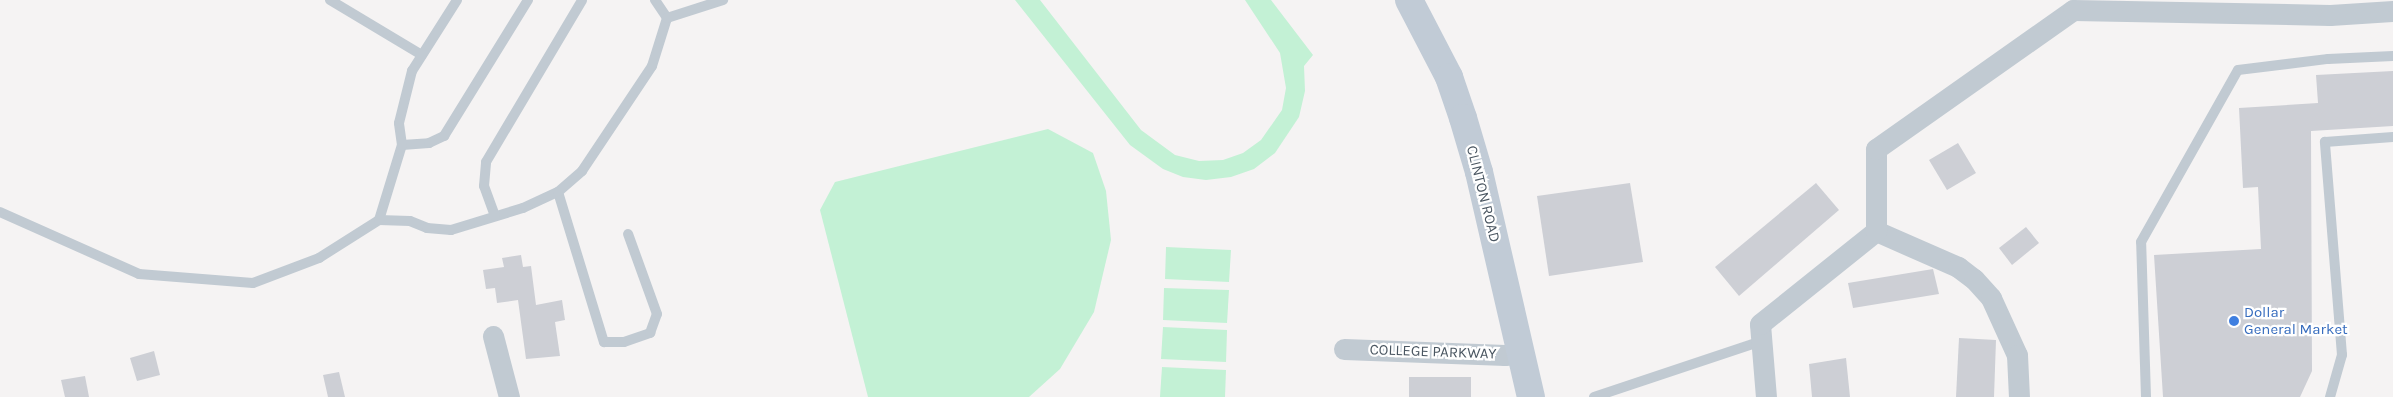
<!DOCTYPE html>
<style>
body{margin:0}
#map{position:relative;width:2393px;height:397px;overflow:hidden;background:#f5f3f3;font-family:Karla,sans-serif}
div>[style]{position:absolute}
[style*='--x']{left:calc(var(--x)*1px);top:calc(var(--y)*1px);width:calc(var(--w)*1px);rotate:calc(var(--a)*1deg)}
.green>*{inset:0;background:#c3f1d5}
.building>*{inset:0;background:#cdcfd5}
.lane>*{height:10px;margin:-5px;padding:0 5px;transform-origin:5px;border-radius:5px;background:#c1cad2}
.street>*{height:21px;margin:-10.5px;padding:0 10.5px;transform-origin:10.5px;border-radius:10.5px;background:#c1cad2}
.secondary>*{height:28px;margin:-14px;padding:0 14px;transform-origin:14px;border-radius:14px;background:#c1cbd6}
.dots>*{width:14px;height:14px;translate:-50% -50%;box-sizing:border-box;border:2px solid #fff;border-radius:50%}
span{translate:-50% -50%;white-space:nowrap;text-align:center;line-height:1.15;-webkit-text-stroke:4.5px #fff;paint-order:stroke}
.street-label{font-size:15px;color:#4a5661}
.shop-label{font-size:15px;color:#366cbe}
.left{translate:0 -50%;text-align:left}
</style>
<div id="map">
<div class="green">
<div style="clip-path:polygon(1015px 0,1040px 0,1141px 130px,1175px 155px,1199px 161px,1223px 160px,1243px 153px,1261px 140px,1282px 110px,1286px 88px,1280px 53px,1245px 0,1271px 0,1313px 55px,1304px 66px,1305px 91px,1299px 117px,1275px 153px,1254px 169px,1231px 177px,1206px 180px,1183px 177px,1163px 169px,1130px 145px)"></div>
<div style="clip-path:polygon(1048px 129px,1093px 153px,1106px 191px,1111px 240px,1094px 312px,1060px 369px,1029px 397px,868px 397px,820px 210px,835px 182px)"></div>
<div style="clip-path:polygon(1166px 247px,1231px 250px,1229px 282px,1165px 279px)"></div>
<div style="clip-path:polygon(1164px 288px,1229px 290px,1227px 323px,1163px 320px)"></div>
<div style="clip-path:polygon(1163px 327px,1227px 330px,1226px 362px,1161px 359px)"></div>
<div style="clip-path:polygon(1162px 367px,1226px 370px,1225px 397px,1160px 397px)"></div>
</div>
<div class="building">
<div style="clip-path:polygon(2393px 71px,2393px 126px,2311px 131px,2312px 371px,2300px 397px,2163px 397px,2154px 255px,2261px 249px,2258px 187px,2243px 188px,2239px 108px,2318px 103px,2316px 75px)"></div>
<div style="clip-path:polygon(1958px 143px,1976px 173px,1947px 190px,1929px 160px)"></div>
<div style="clip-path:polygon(1630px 183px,1643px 262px,1549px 276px,1537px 196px)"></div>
<div style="clip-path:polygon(1816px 183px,1839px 210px,1739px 296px,1715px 267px)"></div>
<div style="clip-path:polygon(2026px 227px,2039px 243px,2012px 265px,1999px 248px)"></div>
<div style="clip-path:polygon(521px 255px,523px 267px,531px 266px,536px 305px,562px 300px,565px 320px,555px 322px,560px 356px,526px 359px,518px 300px,497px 303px,495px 288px,486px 289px,483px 270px,504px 267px,502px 258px)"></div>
<div style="clip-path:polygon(1933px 269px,1939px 294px,1853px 308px,1848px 283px)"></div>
<div style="clip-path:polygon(1959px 338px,1996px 340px,1994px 397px,1956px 397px)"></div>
<div style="clip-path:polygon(154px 351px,160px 375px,137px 381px,130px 358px)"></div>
<div style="clip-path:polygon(1846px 358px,1850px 397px,1812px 397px,1809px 364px)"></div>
<div style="clip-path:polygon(339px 372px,345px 397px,328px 397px,323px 375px)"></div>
<div style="clip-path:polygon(85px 376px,89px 397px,65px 397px,61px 380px)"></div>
<div style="clip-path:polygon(1409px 377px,1471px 377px,1471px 397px,1409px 397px)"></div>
</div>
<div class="lane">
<div style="--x:330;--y:0;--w:107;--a:30.9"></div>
<div style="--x:655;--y:0;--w:22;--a:56"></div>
<div style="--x:402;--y:145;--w:27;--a:-4"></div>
<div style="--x:429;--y:143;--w:17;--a:-25"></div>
<div style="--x:444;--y:136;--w:160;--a:-58.3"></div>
<div style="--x:558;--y:192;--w:157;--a:73"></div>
<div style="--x:604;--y:342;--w:20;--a:0"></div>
<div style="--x:624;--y:342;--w:28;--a:-19"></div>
<div style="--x:650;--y:333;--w:20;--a:-70"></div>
<div style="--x:657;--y:314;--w:85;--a:-109.9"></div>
<div style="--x:0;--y:212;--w:152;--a:24"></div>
<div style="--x:139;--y:274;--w:114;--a:4.5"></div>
<div style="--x:253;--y:283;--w:71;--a:-20.7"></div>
<div style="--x:319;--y:258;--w:71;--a:-32.3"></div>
<div style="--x:379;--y:220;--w:31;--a:2"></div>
<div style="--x:410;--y:221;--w:18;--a:22"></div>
<div style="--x:427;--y:228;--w:24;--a:5"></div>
<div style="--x:451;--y:230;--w:75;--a:-17"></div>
<div style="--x:523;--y:208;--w:38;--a:-25"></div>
<div style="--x:558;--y:192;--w:32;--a:-41"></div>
<div style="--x:582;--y:171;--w:126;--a:-56.3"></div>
<div style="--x:652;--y:66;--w:50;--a:-72.6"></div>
<div style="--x:667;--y:18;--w:59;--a:-17.8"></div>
<div style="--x:495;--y:216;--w:32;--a:-110"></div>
<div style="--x:484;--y:186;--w:24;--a:-85"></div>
<div style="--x:486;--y:162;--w:188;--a:-59.3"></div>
<div style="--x:379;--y:220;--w:78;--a:-73"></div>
<div style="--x:402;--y:145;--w:22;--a:-98"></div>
<div style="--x:399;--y:123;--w:54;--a:-76"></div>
<div style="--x:412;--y:71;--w:84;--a:-57.6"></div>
<div style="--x:1594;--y:397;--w:176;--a:-18.5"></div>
<div style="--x:2146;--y:397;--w:155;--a:-91.8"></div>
<div style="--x:2141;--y:242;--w:197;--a:-60.6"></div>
<div style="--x:2238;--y:70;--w:91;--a:-7"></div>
<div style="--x:2328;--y:59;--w:65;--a:-2.6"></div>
<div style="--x:2330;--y:397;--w:44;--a:-74.1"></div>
<div style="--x:2342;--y:355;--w:214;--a:-94.6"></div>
<div style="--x:2325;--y:142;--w:68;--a:-4.2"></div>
</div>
<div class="street">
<div style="--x:1876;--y:231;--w:90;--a:23.7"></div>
<div style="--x:1958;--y:267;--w:20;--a:37"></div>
<div style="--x:1974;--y:279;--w:25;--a:48"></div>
<div style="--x:1991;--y:298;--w:63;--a:65.5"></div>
<div style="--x:2017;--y:355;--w:42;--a:87.3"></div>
<div style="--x:493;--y:336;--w:63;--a:75.3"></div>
<div style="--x:1344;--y:349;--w:161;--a:2.1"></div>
<div style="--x:1505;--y:355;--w:16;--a:-7"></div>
<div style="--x:1766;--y:397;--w:73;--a:-94.7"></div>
<div style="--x:1760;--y:324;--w:149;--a:-38.7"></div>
<div style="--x:1876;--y:231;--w:82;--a:-90"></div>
<div style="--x:1876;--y:149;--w:241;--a:-35.2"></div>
<div style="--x:2073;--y:10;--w:257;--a:1.1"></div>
<div style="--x:2330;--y:15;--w:63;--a:-3.6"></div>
</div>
<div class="secondary">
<div style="--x:1409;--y:0;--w:87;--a:62.5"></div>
<div style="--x:1449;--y:77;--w:43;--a:71.1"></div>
<div style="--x:1463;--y:118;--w:56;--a:73.5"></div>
<div style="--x:1479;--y:172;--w:231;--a:77"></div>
</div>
<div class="dots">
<div style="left:2234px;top:321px;background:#3f7fe0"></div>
</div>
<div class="street-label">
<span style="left:1483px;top:194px;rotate:76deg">CLINTON ROAD</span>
<span style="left:1433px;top:352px;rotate:2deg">COLLEGE PARKWAY</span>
</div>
<div class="shop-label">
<span class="left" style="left:2244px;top:321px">Dollar<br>General Market</span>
</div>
</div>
